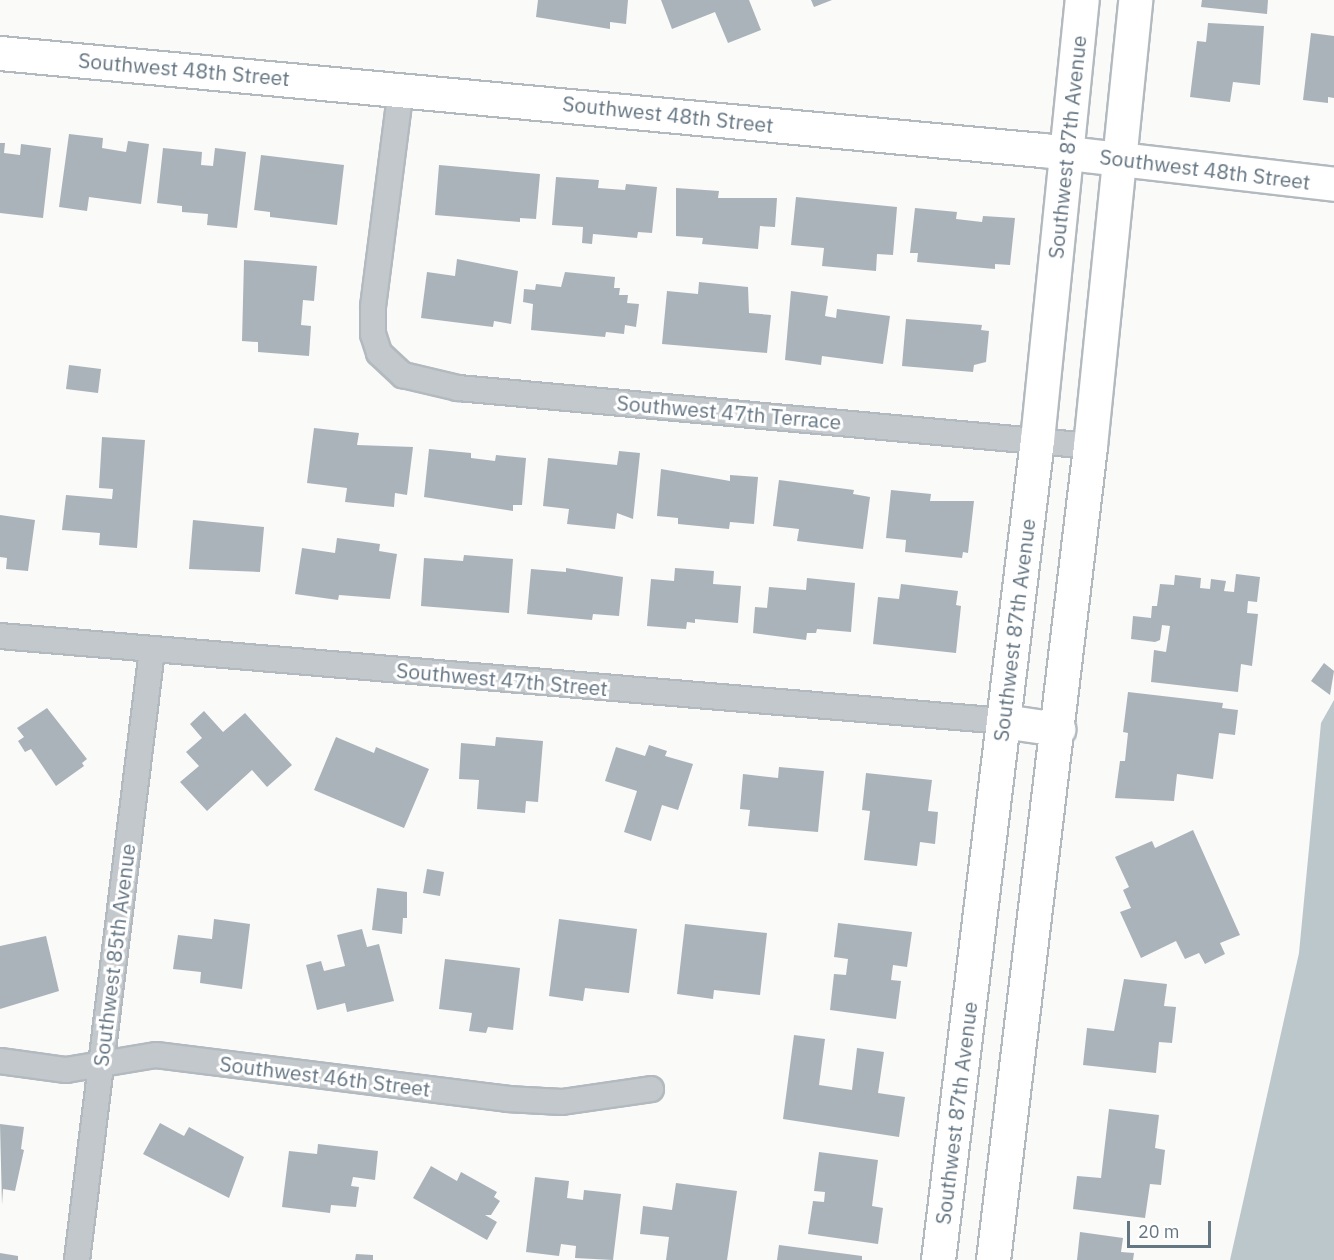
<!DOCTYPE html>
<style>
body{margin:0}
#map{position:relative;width:1334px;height:1260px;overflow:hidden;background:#fafaf8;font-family:"IBM Plex Sans",sans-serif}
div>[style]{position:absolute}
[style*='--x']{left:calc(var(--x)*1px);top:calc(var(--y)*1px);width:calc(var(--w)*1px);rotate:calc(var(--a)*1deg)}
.water>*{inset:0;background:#bbc7cb}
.building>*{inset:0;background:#aab3b9}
.roads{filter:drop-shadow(2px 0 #b3babf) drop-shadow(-2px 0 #b3babf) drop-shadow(0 2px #b3babf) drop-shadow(0 -2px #b3babf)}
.street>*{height:24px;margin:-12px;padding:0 12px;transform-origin:12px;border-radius:12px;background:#c3c8cc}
.secondary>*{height:33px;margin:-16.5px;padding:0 16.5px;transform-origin:16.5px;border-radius:16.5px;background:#fff}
span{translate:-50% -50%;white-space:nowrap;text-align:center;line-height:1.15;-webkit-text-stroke:6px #fff;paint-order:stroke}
.street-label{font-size:21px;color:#657683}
.scale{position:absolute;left:1127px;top:1221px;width:84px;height:27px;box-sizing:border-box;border:3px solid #657683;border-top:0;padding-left:8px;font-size:18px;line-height:21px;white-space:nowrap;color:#657683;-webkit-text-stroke:4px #fff;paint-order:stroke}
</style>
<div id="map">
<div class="water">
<div style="clip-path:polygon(1334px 700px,1334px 1260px,1230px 1260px,1299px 953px,1321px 723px)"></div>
</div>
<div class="building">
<div style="clip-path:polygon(538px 0,628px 0,626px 24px,610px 22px,610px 29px,536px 17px)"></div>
<div style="clip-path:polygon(661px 0,749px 0,761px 30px,728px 43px,715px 12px,672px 29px)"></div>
<div style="clip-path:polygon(811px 0,832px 0,814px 7px)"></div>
<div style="clip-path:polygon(1202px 0,1268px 0,1267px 14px,1201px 7px)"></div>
<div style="clip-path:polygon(1208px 23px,1264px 26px,1260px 85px,1233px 82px,1230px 102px,1190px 97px,1197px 41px,1206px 42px)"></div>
<div style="clip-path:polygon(1311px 33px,1334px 36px,1334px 98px,1328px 97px,1328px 103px,1303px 100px)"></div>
<div style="clip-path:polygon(69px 134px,103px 138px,102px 148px,126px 152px,128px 141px,149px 144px,141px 204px,89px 197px,87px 211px,59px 207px)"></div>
<div style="clip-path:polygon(0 143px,5px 143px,4px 153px,20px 155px,21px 144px,51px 148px,43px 218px,0 213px)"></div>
<div style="clip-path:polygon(163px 148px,202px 152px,201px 165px,213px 166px,215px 148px,246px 152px,237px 228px,207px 225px,208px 214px,182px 212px,182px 206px,157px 203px)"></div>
<div style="clip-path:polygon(261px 155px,344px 165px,337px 225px,270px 217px,270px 212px,254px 210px)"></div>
<div style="clip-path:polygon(439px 165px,540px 174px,536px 219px,520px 218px,520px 222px,435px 215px)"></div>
<div style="clip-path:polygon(556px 177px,599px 180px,598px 188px,625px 190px,626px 184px,657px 187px,652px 233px,638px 232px,637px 238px,593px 234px,592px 244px,582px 243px,583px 227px,552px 225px)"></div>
<div style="clip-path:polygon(676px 188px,719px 191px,718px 198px,777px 198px,775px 227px,760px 226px,758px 249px,702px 244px,703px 238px,676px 236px)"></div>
<div style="clip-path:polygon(796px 197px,897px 207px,893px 255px,877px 254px,876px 271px,822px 266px,824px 248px,791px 245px)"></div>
<div style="clip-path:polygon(915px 208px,957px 212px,956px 219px,982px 222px,983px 216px,1015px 218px,1010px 265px,995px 264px,995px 269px,917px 262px,918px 253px,910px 253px)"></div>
<div style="clip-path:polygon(457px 259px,518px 271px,511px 324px,494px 321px,493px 327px,421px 318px,427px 272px,455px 276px)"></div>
<div style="clip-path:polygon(244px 260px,317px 266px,314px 301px,303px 300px,301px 325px,311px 326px,309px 356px,258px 352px,258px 342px,242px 341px)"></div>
<div style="clip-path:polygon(565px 272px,615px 277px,614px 288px,620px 288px,619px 295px,628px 295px,627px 303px,639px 304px,636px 327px,625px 325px,624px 334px,606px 332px,605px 337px,531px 330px,533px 304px,523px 302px,524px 289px,535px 290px,536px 284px,561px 287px)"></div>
<div style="clip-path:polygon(699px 282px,748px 287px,749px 313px,771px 315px,767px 353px,662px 344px,667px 291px,698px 294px)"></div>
<div style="clip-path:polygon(791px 291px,828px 296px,825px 316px,836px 318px,837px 309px,890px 316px,883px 364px,822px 356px,821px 365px,785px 360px)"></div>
<div style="clip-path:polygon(906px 319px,982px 325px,981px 330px,989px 331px,986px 362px,974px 365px,973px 372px,902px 366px)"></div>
<div style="clip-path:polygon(69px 365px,101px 369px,98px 393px,66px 389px)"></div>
<div style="clip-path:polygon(314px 428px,359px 433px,357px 445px,413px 447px,407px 495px,395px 493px,394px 507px,345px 502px,347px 488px,307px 483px)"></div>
<div style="clip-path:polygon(102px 437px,145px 440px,137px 548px,99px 545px,100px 533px,62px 530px,66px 495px,112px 499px,113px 489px,99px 488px)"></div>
<div style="clip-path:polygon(429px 449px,471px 453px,471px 458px,495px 461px,496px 455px,526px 458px,522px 505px,513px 505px,513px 511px,424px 497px)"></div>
<div style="clip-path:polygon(619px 451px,640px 453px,633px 519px,617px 513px,615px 529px,567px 524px,569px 509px,543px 506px,548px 458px,617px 465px)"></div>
<div style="clip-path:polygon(661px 469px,730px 481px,730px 475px,758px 477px,754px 524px,730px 522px,729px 529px,678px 524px,678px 518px,657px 516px)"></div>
<div style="clip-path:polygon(779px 480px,854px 490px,853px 494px,870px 497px,863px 549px,797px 541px,799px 529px,773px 526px)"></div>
<div style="clip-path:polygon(891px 490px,931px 494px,930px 501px,974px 501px,968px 553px,963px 552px,962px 558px,905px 552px,906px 540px,886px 538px)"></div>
<div style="clip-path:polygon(0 515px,35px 520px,28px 571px,6px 569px,7px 558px,0 557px)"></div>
<div style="clip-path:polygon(193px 520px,264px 527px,260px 572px,189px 569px)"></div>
<div style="clip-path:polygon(337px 538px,380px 544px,379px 551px,397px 554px,390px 599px,339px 595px,338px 600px,295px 594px,302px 548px,335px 553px)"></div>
<div style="clip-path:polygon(464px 555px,513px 559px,509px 613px,421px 606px,424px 558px,463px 561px)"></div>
<div style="clip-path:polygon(566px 568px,623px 577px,619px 616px,593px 614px,592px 620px,527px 614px,531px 569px,566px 572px)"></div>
<div style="clip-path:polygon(675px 568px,714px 571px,713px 584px,741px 586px,738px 623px,695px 619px,695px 623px,687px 622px,686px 629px,647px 626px,651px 579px,674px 581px)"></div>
<div style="clip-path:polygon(1236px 574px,1260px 577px,1257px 602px,1248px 601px,1247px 613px,1258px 614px,1252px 666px,1241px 664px,1238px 692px,1151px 682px,1154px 650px,1166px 652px,1170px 626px,1162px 625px,1160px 640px,1155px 642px,1131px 639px,1133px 616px,1151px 618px,1152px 606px,1157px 606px,1160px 584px,1174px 585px,1175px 575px,1201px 578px,1200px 588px,1210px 589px,1211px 579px,1226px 581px,1224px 591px,1234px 592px)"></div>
<div style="clip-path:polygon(807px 578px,855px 583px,851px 632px,817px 629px,816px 633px,807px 633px,806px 640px,753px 633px,755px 607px,767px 608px,769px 587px,806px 590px)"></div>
<div style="clip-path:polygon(901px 584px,958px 591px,956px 605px,961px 606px,956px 653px,873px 644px,878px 597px,899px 599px)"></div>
<div style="clip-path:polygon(1324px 663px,1334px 671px,1330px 695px,1311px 681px)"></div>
<div style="clip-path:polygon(1128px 692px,1223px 703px,1222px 708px,1238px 710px,1235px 735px,1219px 733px,1213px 779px,1177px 774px,1174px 801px,1115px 798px,1120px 761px,1125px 761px,1128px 733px,1123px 732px)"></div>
<div style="clip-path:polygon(47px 708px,87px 759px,82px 763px,84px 766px,56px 786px,31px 749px,25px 752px,18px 741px,24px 737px,17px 728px)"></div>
<div style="clip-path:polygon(204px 711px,223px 732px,245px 713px,292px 765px,267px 787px,252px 770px,207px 811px,180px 782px,199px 766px,186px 752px,202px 738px,190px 724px)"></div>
<div style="clip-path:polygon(336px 737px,374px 753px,376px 747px,429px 769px,404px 828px,314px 790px)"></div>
<div style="clip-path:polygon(496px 737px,543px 741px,538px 802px,526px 801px,525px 813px,477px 809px,479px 780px,459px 779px,461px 743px,495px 746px)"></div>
<div style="clip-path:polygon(649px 745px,667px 751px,665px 756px,693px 764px,678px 810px,662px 805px,651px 841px,624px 832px,637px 791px,605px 781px,616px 747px,645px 756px)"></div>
<div style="clip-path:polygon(779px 767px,824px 771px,818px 832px,748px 826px,750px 810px,740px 809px,743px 774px,778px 778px)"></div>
<div style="clip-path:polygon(866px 773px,932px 780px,928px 811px,938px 812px,935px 844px,920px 842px,917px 866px,864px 860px,870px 811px,862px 810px)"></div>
<div style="clip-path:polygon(1193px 830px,1240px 935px,1220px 943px,1225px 954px,1205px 964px,1199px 953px,1185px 959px,1176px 941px,1141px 958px,1120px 912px,1131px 908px,1123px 890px,1129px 887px,1115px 857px,1152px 841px,1155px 848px)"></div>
<div style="clip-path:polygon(427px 869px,444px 872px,440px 896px,423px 893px)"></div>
<div style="clip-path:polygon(377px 888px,407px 892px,407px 918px,403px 918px,402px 934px,372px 930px)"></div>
<div style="clip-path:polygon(214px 919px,250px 924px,242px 989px,200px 983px,201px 972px,173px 969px,178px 935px,212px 939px)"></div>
<div style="clip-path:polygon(559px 919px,637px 929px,629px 993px,585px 988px,583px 1001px,549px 996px)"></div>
<div style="clip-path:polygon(838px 923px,912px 932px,907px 967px,893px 965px,891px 980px,901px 981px,896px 1019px,830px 1010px,834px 974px,846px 975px,848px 959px,834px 957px)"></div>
<div style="clip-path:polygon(685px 924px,767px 933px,760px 995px,714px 990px,713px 999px,677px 994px)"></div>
<div style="clip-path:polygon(362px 929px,367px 947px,379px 944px,394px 1001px,347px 1012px,345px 1003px,317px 1010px,306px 965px,321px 961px,324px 971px,345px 966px,337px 935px)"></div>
<div style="clip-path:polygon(46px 936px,59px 991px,0 1009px,0 946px)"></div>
<div style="clip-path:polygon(445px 959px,520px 968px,513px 1030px,488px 1027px,486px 1033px,469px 1031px,472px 1013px,439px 1009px)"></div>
<div style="clip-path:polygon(1124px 979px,1167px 984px,1164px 1006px,1176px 1007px,1172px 1043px,1159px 1042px,1156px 1073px,1083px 1065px,1087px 1028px,1114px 1031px)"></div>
<div style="clip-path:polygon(794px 1035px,825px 1039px,819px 1085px,852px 1090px,857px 1048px,884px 1052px,878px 1093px,905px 1097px,899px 1137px,783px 1119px)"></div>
<div style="clip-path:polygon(1109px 1109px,1159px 1115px,1155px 1148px,1165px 1150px,1161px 1185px,1150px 1184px,1145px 1218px,1073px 1209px,1077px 1176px,1101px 1178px)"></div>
<div style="clip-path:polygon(160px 1123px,184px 1136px,189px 1127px,244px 1157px,229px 1198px,143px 1154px)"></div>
<div style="clip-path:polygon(0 1124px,24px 1127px,21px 1149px,24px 1150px,15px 1191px,3px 1189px,2px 1205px)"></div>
<div style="clip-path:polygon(318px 1144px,378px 1151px,375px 1180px,353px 1177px,351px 1186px,359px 1187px,356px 1207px,331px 1205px,330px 1213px,282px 1207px,289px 1151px,317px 1154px)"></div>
<div style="clip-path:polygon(819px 1152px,878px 1160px,872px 1206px,883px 1208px,878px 1244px,808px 1234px,813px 1201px,824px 1202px,825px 1192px,814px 1191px)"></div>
<div style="clip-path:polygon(431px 1166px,457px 1181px,461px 1172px,497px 1192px,494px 1197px,500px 1201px,491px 1215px,485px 1215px,497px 1222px,487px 1240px,413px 1198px)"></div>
<div style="clip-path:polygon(535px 1177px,569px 1181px,567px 1198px,583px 1200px,584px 1190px,621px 1194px,613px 1260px,575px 1258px,576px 1246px,561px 1244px,559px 1256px,526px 1252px)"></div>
<div style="clip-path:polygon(676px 1183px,737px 1191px,727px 1260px,666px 1260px,669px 1237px,640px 1234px,643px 1206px,672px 1210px)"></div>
<div style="clip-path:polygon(1080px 1232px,1123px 1238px,1121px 1252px,1134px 1253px,1133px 1260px,1077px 1260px)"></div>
<div style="clip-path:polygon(779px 1245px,862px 1256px,862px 1260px,777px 1260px)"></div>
<div style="clip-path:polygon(0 1253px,18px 1256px,18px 1260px,0 1260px)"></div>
<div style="clip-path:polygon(356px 1254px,373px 1255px,373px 1260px,355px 1260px)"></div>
</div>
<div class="roads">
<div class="street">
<div style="--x:401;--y:88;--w:221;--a:97.3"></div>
<div style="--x:373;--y:307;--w:27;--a:90"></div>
<div style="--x:373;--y:334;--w:20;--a:72"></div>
<div style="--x:379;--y:353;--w:33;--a:43"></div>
<div style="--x:403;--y:375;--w:57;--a:13.3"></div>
<div style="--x:458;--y:388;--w:635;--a:5.24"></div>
<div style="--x:0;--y:636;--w:1007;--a:4.84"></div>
<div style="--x:0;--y:1061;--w:67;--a:7.8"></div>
<div style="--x:66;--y:1070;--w:91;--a:-9.5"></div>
<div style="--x:156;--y:1055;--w:354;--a:7.1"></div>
<div style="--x:507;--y:1099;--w:55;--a:3.1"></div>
<div style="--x:562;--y:1102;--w:90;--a:-8.3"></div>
<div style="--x:77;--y:1260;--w:615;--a:-82.99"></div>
</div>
<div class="secondary">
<div style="--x:0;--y:53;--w:1047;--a:5.32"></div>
<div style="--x:1042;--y:150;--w:294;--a:6.6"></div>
<div style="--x:1003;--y:721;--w:56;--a:8.3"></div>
<div style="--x:938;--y:1260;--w:826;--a:-83.12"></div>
<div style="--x:1037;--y:440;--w:442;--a:-84.2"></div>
<div style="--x:993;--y:1260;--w:820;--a:-83.2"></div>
<div style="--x:1090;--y:446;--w:448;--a:-84.2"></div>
</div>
</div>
<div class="street-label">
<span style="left:184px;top:69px;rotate:5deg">Southwest 48th Street</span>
<span style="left:668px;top:114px;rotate:6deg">Southwest 48th Street</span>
<span style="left:1067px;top:147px;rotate:-84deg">Southwest 87th Avenue</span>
<span style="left:1205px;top:169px;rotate:7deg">Southwest 48th Street</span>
<span style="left:729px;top:412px;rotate:5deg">Southwest 47th Terrace</span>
<span style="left:1014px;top:630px;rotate:-83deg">Southwest 87th Avenue</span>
<span style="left:502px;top:679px;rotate:5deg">Southwest 47th Street</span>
<span style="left:114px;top:955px;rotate:-83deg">Southwest 85th Avenue</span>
<span style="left:325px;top:1076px;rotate:7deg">Southwest 46th Street</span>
<span style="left:956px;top:1113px;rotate:-83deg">Southwest 87th Avenue</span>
</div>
<div class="scale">20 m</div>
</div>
